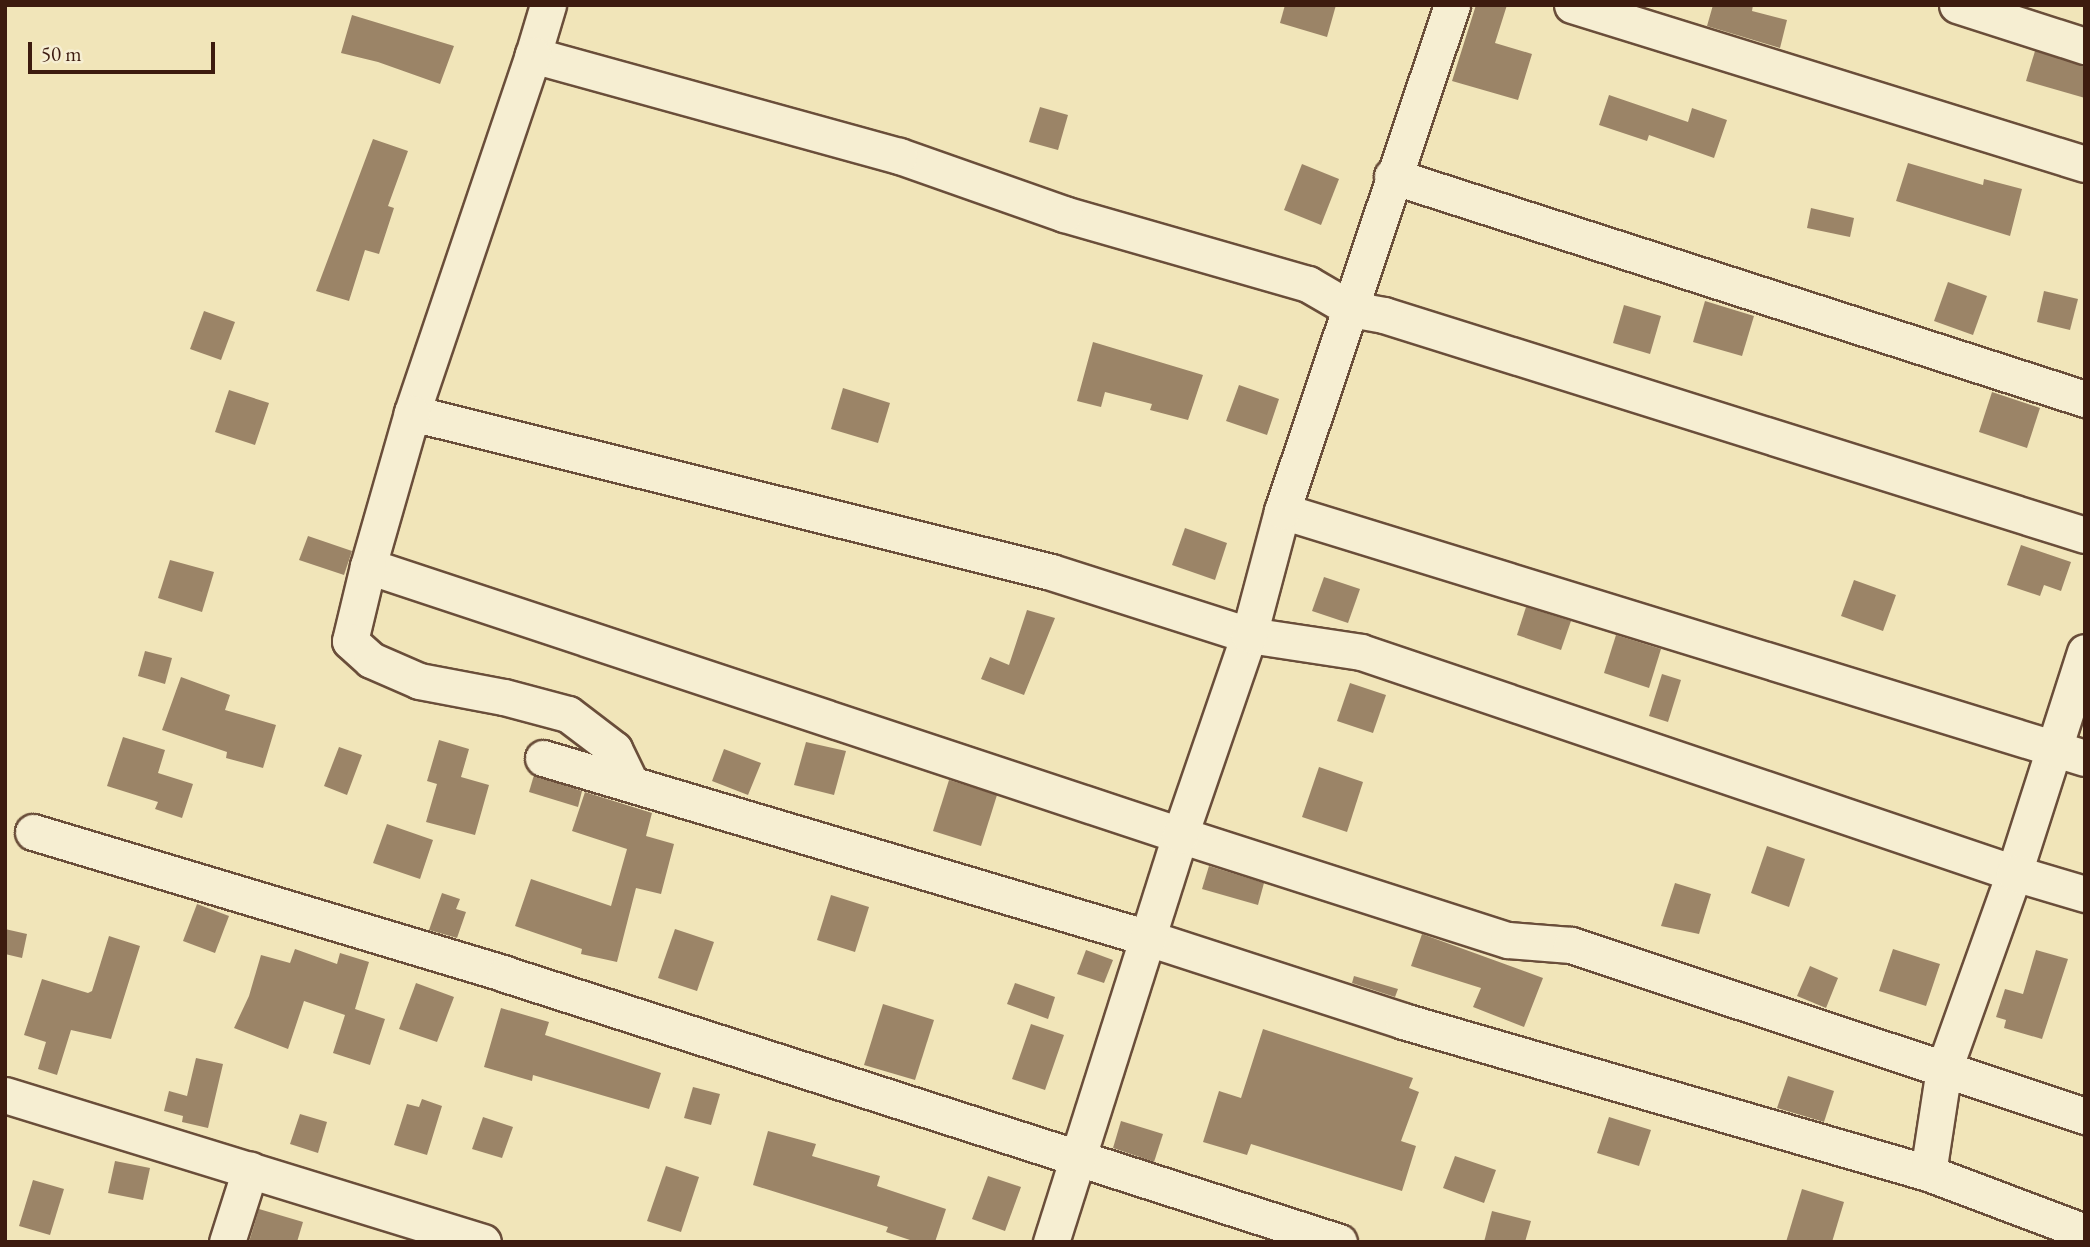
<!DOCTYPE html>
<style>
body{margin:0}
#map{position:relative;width:2090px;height:1247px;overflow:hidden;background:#f1e5b9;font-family:"EB Garamond",serif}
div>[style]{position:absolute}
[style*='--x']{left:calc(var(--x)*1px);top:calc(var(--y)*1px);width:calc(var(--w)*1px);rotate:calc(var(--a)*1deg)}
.building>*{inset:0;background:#9b8467}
.roads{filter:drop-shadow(2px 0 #6a4e3a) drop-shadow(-2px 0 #6a4e3a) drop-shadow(0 2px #6a4e3a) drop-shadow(0 -2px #6a4e3a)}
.minor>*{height:35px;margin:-17.5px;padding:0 17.5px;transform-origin:17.5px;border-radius:17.5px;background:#f6eed2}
span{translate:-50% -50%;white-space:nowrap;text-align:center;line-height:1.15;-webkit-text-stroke:6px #f6eed2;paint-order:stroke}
.frame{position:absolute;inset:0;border:7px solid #3d1b0f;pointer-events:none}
.scale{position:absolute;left:28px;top:42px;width:187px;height:32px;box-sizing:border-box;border:4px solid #3d1b0f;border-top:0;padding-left:9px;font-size:21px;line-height:24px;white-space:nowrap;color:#3d1b0f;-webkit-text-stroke:5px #f6eed2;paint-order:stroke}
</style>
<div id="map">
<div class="building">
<div style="clip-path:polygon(1285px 5px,1336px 5px,1327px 37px,1280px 23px)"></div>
<div style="clip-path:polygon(1476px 5px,1507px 5px,1495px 43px,1532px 54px,1518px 100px,1452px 81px)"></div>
<div style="clip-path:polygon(1713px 5px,1753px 5px,1752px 11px,1787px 20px,1780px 48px,1707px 26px)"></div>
<div style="clip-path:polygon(352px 15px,454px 46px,440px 84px,378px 62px,341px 53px)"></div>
<div style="clip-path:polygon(2035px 51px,2085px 66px,2085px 98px,2026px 81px)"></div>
<div style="clip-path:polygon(1609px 95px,1688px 122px,1692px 108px,1727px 120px,1714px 158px,1649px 135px,1647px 141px,1599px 125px)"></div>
<div style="clip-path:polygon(1040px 107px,1068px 115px,1058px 150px,1029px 142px)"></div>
<div style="clip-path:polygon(373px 139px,408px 151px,388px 206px,394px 208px,379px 254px,365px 250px,349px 301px,316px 291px)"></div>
<div style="clip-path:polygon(1908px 163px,1983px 185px,1984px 179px,2022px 189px,2010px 236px,1896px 201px)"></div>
<div style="clip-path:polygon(1302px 164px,1339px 179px,1321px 225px,1284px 210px)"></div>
<div style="clip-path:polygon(1811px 208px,1854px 218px,1850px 237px,1807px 228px)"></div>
<div style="clip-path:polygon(1948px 282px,1987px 296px,1973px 335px,1934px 321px)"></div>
<div style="clip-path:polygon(2044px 291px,2078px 299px,2070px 330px,2037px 322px)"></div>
<div style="clip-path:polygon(1705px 301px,1754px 316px,1742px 356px,1693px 342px)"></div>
<div style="clip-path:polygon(1624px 305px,1661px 316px,1650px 354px,1613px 343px)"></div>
<div style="clip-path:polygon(204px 311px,235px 322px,221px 360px,190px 349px)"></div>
<div style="clip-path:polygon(1093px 342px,1203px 375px,1188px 420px,1150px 410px,1152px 404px,1105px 392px,1101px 407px,1077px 401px)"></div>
<div style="clip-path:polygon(1239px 385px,1279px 399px,1267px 435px,1226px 421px)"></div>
<div style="clip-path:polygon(843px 388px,890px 403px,878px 443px,831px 429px)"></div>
<div style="clip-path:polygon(229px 390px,269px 403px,255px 445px,215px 432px)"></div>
<div style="clip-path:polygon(1992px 392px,2040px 408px,2027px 448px,1979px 432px)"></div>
<div style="clip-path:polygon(1185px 528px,1227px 543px,1215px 580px,1172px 565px)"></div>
<div style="clip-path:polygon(308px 536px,352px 551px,344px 575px,299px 560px)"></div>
<div style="clip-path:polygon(2021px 545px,2071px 562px,2061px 591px,2044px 585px,2040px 596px,2007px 585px)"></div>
<div style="clip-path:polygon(170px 560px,214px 572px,202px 612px,158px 598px)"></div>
<div style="clip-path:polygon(1324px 577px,1360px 589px,1348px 623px,1312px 611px)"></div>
<div style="clip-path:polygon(1854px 580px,1896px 595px,1883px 631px,1841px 616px)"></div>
<div style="clip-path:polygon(1526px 607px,1571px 621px,1561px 650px,1517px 635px)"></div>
<div style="clip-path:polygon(1027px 610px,1055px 618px,1024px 695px,981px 679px,990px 657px,1009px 665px)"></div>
<div style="clip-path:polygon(1616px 635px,1661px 649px,1649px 688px,1604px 673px)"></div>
<div style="clip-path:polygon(145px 651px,172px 658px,165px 684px,138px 676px)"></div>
<div style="clip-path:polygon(1662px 674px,1681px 680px,1668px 722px,1649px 716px)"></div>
<div style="clip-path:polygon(181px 677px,230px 695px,225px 710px,276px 725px,263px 768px,226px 758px,227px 752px,162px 730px)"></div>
<div style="clip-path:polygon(1350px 683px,1386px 695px,1373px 733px,1337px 721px)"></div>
<div style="clip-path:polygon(123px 737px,165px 750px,158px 773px,193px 784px,182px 818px,155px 809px,158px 802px,107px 786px)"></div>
<div style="clip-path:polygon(439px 740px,469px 749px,461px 777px,489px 785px,475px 835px,426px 822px,437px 784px,427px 781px)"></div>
<div style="clip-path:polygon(806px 742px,846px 751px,834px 795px,794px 785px)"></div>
<div style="clip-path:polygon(339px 747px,362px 755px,347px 795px,324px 786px)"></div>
<div style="clip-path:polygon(724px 749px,761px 763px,748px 795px,712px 781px)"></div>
<div style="clip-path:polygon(1319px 767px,1363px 782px,1347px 832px,1302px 817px)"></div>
<div style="clip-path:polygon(534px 775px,582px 791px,578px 807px,529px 792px)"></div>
<div style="clip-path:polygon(949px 780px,997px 795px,981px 846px,933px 831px)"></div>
<div style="clip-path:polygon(585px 792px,652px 813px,646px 836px,674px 844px,661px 894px,636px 888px,617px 962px,581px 954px,582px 949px,515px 926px,531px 879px,611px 906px,627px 849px,572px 831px)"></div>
<div style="clip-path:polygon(387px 824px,433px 840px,420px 879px,373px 863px)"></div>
<div style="clip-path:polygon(1767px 846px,1805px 859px,1789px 907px,1751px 893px)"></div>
<div style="clip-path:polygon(1209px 866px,1264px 883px,1258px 905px,1202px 889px)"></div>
<div style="clip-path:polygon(1675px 883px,1711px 894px,1699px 934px,1661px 926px)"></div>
<div style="clip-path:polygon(442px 893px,460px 899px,456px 909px,466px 912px,457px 938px,429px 930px)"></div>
<div style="clip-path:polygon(831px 895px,869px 907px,855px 952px,817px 940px)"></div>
<div style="clip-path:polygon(197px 904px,229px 916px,215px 953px,183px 941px)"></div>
<div style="clip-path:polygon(5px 929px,27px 934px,22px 958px,5px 954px)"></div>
<div style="clip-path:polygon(675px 929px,714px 942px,697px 991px,658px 978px)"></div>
<div style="clip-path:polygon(1422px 934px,1543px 978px,1524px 1027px,1473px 1007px,1481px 988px,1411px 966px)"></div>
<div style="clip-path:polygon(109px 936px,140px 946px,111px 1039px,71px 1030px,57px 1075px,38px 1069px,46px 1042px,24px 1035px,42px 979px,88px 993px,92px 991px)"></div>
<div style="clip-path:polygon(295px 949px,337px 964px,340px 953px,369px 962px,355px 1009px,385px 1019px,370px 1065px,333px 1053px,345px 1015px,304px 1001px,288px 1049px,234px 1028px,249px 996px,261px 955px,290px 963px)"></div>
<div style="clip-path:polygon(1893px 949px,1940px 964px,1926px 1006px,1879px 991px)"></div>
<div style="clip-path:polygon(1086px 950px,1113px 960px,1104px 983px,1077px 974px)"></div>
<div style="clip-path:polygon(2036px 950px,2068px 959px,2042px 1039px,2004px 1028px,2006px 1020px,1996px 1017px,2005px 989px,2023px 994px)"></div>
<div style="clip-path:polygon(1810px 966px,1838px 978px,1826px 1008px,1797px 996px)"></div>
<div style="clip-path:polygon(1354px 976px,1398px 989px,1395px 997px,1352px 983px)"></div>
<div style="clip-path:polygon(416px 983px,454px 997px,437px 1042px,399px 1029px)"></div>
<div style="clip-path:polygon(1015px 983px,1055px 997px,1048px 1019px,1007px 1004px)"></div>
<div style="clip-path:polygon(883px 1004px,934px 1020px,915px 1080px,864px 1065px)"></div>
<div style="clip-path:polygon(501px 1008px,549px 1022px,545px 1035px,661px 1073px,649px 1109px,533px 1075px,532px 1081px,484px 1067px)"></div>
<div style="clip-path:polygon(1031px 1024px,1064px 1035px,1045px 1090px,1012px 1079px)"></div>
<div style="clip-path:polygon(1263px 1029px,1413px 1078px,1409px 1088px,1419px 1092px,1401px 1141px,1416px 1146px,1402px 1191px,1251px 1144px,1247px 1155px,1203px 1142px,1219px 1091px,1241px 1098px)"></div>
<div style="clip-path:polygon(196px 1058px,223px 1064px,208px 1128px,182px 1122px,183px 1116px,164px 1111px,169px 1091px,187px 1096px)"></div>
<div style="clip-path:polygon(1788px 1076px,1834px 1091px,1824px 1122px,1777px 1108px)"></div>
<div style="clip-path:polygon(693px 1087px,720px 1094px,711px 1125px,684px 1118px)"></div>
<div style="clip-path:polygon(422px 1099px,442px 1106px,427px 1155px,394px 1145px,407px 1104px,419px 1107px)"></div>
<div style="clip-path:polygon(300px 1114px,327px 1122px,318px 1153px,290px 1144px)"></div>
<div style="clip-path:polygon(483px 1117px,513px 1127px,502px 1158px,472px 1149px)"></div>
<div style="clip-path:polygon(1609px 1117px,1651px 1130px,1639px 1166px,1597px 1153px)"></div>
<div style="clip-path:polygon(1121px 1121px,1163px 1134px,1154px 1162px,1113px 1148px)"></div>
<div style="clip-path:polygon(768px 1131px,816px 1144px,812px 1156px,880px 1176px,877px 1186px,946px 1209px,935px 1242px,916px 1242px,886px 1232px,888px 1227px,753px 1185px)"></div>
<div style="clip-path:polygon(1455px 1156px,1496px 1170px,1484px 1203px,1443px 1188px)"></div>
<div style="clip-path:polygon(115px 1161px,150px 1168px,143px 1200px,108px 1193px)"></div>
<div style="clip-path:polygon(666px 1166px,699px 1177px,681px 1232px,647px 1221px)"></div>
<div style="clip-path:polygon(988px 1176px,1021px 1187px,1005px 1231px,972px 1219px)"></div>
<div style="clip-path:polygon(33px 1180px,64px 1189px,50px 1235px,19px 1226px)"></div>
<div style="clip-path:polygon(1802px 1189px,1844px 1202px,1832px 1242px,1786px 1242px)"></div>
<div style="clip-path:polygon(259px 1209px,303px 1222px,297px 1242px,249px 1242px)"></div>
<div style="clip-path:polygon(1492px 1211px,1531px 1221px,1525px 1242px,1484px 1242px)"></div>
</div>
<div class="roads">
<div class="minor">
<div style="--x:1572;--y:5;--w:537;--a:17.22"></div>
<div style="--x:1957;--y:5;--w:134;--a:17.8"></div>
<div style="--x:533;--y:55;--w:52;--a:-73.3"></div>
<div style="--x:1392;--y:176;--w:728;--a:17.84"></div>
<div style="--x:412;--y:413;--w:658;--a:13.97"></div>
<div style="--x:1051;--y:572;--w:208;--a:17.7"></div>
<div style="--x:1249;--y:635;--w:113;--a:8.6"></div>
<div style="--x:1361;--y:652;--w:689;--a:18.7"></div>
<div style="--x:2014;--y:873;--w:232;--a:-72.2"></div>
<div style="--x:1282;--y:511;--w:840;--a:17.1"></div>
<div style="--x:2085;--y:535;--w:735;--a:-162.58"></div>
<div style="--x:1384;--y:315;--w:34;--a:-170"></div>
<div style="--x:1351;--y:309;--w:50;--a:-149.8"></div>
<div style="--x:1308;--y:284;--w:254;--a:-164"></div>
<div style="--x:1064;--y:214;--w:175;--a:-160.6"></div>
<div style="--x:899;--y:156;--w:380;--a:-164.6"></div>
<div style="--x:533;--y:55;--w:378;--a:108.7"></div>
<div style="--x:412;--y:413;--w:159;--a:106"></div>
<div style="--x:368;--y:566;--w:855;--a:18.33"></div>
<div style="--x:1180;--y:835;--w:344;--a:17.8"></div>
<div style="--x:1508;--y:940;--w:63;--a:4.5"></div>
<div style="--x:1571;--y:945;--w:542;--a:18.4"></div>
<div style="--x:368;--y:566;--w:77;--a:103.5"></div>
<div style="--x:350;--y:641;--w:28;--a:42"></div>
<div style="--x:371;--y:660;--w:52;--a:23.6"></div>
<div style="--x:419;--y:681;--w:86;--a:10.7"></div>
<div style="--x:504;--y:697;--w:66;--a:14.9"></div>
<div style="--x:568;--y:714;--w:58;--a:37.3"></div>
<div style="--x:614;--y:749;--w:39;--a:64"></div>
<div style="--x:543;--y:758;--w:631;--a:16.57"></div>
<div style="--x:1148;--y:938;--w:268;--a:18"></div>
<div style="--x:1403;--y:1021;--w:547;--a:16.15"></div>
<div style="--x:1928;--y:1173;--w:168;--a:20.6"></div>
<div style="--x:33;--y:832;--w:493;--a:16.7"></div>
<div style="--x:505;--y:974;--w:876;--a:17.81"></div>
<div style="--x:5;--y:1095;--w:500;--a:17.09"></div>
<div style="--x:1928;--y:1173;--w:105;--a:-81.3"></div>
<div style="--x:1944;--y:1069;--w:208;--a:-70.3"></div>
<div style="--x:2014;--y:873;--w:74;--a:16.5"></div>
<div style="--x:227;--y:1242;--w:76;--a:-72.3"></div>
<div style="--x:1051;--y:1242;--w:427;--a:-72.4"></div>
<div style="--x:1180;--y:835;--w:212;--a:-71"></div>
<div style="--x:1249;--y:635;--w:128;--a:-75.1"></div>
<div style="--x:1282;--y:511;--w:534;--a:-71.43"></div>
</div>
</div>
<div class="frame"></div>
<div class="scale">50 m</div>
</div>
